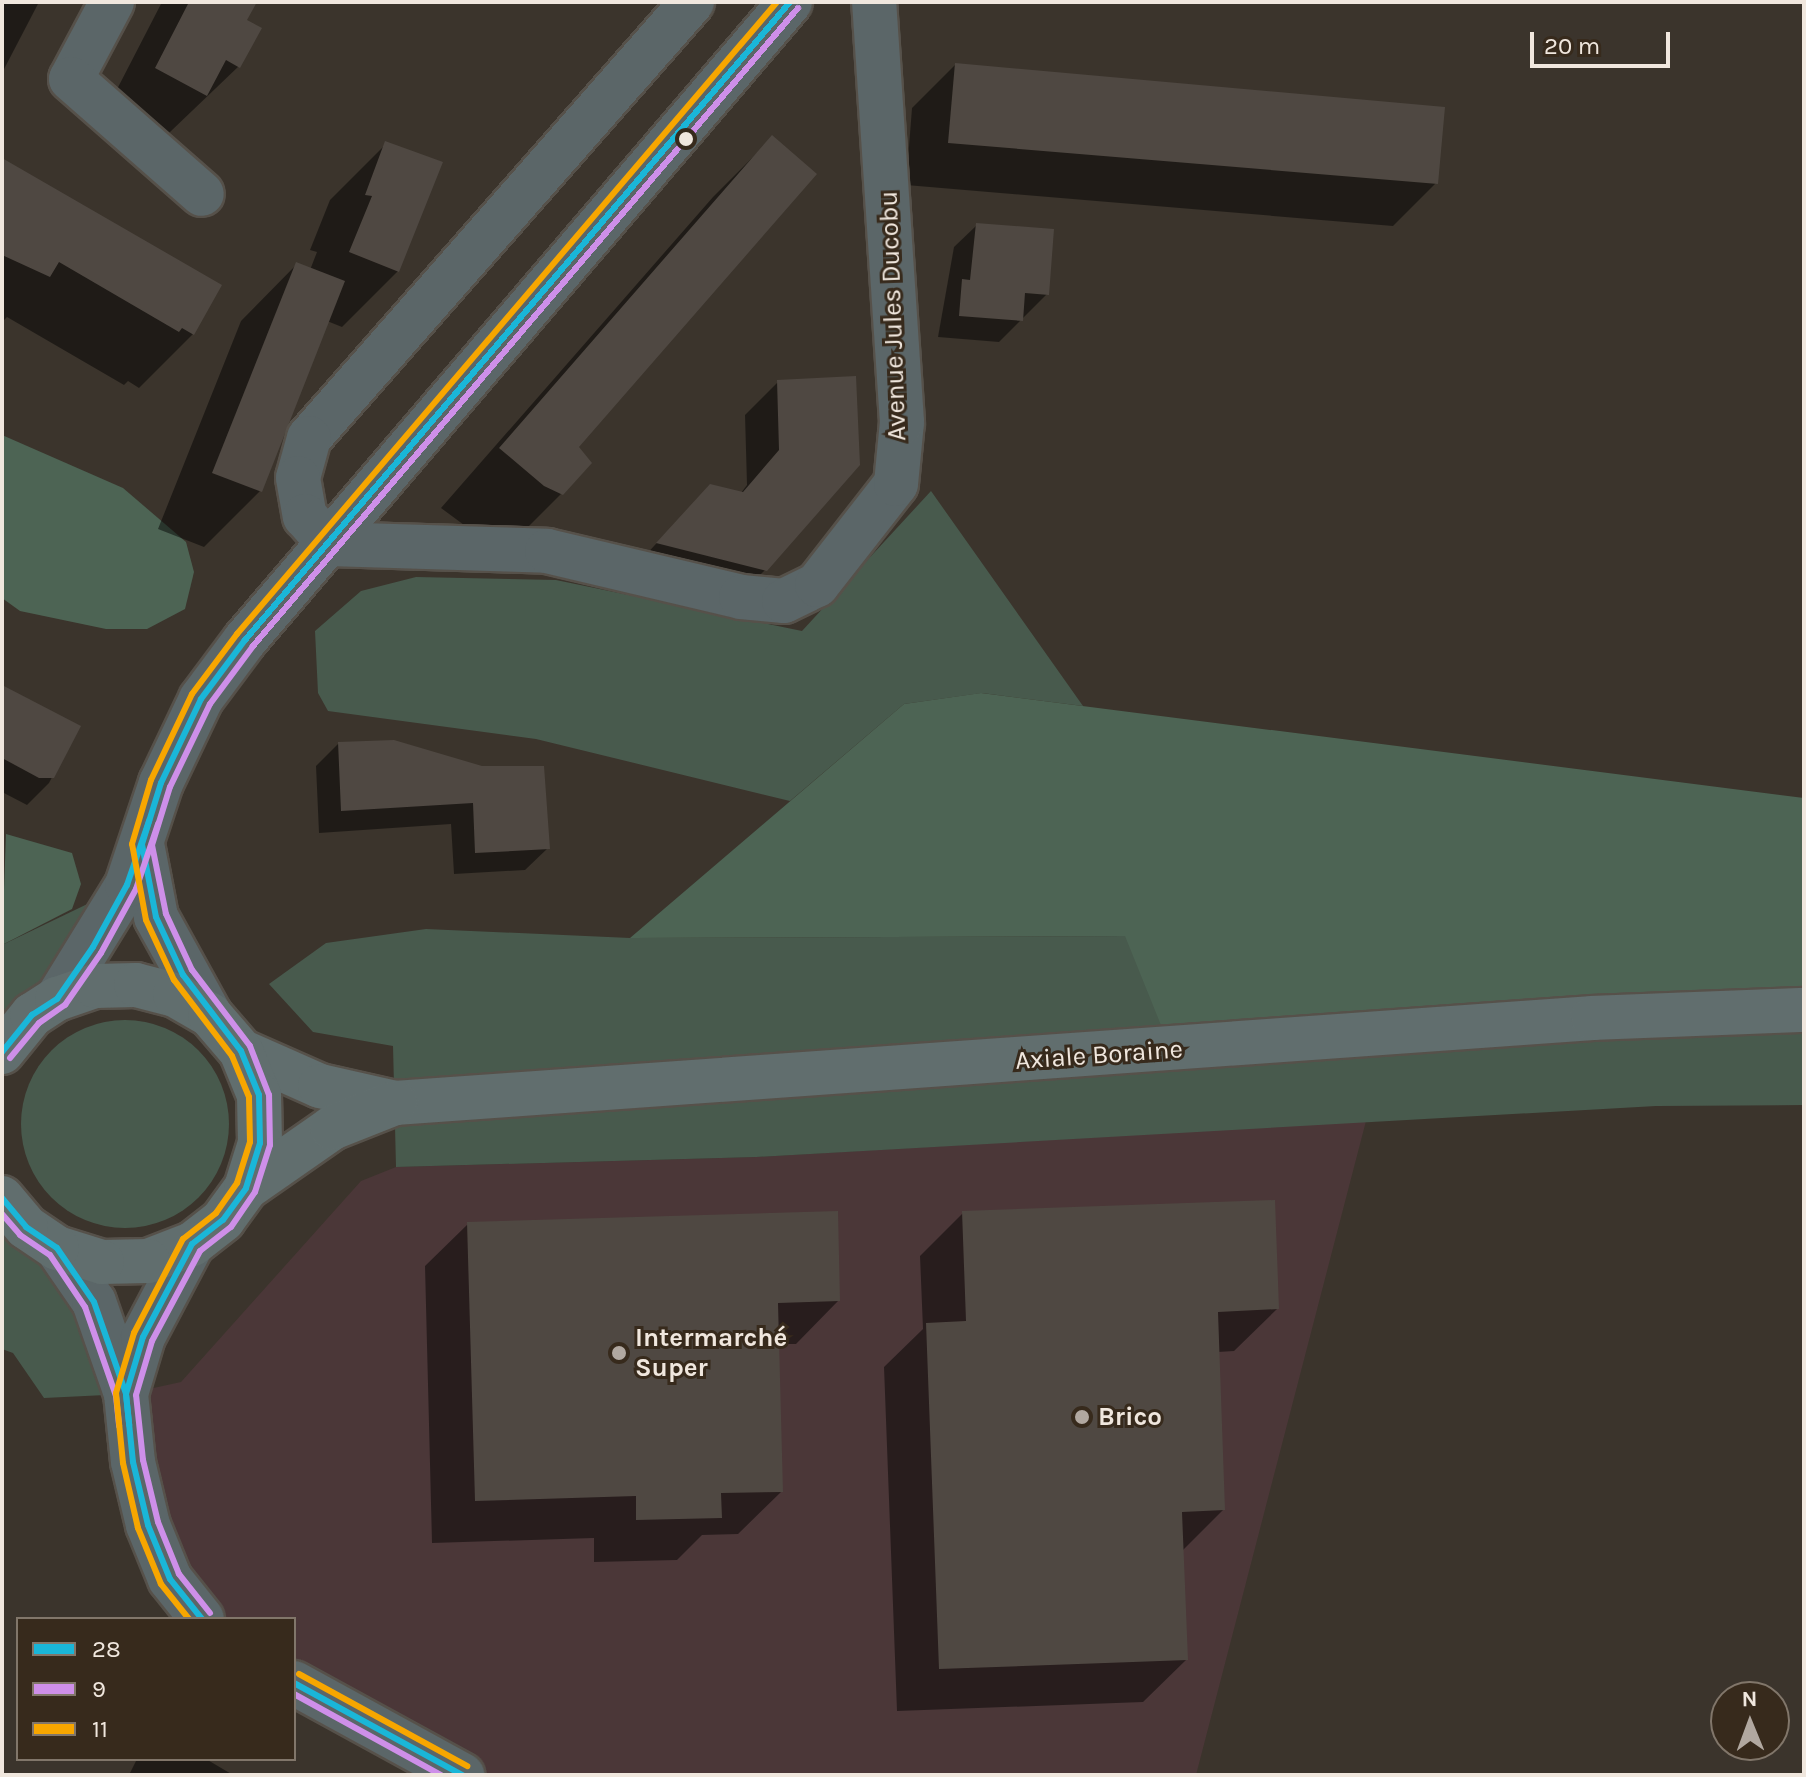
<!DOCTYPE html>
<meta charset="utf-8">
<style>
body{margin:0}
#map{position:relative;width:1806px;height:1777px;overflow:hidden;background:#3b342c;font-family:Karla,sans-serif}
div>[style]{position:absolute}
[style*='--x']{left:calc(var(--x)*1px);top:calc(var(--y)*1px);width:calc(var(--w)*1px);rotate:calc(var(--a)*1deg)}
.commercial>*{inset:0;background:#4b3738}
.green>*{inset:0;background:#485a4d}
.round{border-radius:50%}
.forest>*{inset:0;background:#4d6454}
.shadow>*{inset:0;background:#0007}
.building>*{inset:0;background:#4f4842}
.roads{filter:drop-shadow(2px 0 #56514a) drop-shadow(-2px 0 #56514a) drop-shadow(0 2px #56514a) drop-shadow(0 -2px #56514a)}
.minor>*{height:44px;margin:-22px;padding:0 22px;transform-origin:22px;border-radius:22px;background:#5b6668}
.major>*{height:44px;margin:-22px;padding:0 22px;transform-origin:22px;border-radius:22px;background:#616e6e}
.bus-1>*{height:6px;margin:-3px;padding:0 3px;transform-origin:3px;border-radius:3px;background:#1ab6d8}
.bus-2>*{height:6px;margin:-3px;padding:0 3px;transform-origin:3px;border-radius:3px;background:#ce8fe9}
.bus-3>*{height:6px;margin:-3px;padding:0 3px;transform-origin:3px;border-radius:3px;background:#f7a600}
.dots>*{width:22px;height:22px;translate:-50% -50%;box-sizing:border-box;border:4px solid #372a1c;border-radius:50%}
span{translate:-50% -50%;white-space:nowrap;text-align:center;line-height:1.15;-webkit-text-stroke:6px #372a1c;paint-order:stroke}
.street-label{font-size:26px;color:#f0e7de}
.poi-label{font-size:26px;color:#f0e7de;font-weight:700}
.left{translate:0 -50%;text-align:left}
.frame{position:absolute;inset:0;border:4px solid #f0e7de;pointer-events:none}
.legend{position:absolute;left:16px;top:1617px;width:280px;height:144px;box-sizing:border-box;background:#372a1c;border:2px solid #81766a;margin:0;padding:10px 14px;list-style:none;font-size:24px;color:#f0e7de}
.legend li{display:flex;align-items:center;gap:16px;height:40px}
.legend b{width:40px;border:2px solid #81766a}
.north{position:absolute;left:1710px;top:1681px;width:80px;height:80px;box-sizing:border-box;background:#372a1c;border:2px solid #81766a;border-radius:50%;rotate:359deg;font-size:22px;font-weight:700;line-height:32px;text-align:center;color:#f0e7de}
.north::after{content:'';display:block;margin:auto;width:28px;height:36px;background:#b1a8a0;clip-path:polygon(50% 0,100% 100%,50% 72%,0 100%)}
.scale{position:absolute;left:1530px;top:32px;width:140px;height:36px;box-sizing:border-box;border:4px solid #f0e7de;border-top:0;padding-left:10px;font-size:24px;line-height:28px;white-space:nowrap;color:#f0e7de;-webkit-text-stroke:6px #372a1c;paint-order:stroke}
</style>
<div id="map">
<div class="commercial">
<div style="clip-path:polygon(1366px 1121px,1196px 1775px,462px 1775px,294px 1683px,294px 1619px,202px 1619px,126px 1394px,181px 1382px,361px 1181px,396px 1167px,756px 1157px)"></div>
</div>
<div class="green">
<div style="clip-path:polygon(931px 491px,1083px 706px,982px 693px,904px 704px,790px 801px,536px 739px,328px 711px,318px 693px,315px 631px,361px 591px,416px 577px,556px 580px,802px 631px)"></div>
<div style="clip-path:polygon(127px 885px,2px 1045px,2px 945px)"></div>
<div style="clip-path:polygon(426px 929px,630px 938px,1125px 936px,1804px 1010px,1804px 1105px,1656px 1106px,756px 1157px,396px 1167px,393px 1046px,313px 1032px,269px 984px,326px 943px)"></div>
<div class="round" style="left:21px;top:1020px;width:208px;height:208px"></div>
<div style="clip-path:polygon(2px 1198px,126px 1394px,44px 1398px,13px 1353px,2px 1349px)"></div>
</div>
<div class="forest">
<div style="clip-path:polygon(2px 435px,123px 488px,186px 542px,194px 572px,185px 609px,147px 629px,106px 629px,20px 611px,2px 598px)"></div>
<div style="clip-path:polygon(981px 693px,1804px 798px,1804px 1010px,1171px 1050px,1125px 936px,630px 938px,904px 704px)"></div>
<div style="clip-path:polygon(6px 834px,72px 853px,81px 884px,72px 909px,2px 945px)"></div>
</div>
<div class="shadow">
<div style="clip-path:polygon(2px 2px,39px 2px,2px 73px)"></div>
<div style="clip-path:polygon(162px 2px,254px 2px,245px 21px,239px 66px,147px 154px,97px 128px)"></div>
<div style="clip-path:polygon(955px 65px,1436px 183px,1393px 226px,906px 185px,912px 108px)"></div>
<div style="clip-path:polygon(772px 138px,576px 447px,561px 494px,502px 553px,441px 508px,713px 197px)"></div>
<div style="clip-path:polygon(386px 144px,398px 271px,342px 327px,327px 321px,260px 491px,204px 547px,158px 529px,241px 321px,297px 264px,310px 270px,317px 252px,310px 250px,330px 200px)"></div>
<div style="clip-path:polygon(2px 160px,193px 334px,139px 388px,128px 381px,124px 385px,7px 317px,2px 322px)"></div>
<div style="clip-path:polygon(977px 225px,1047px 294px,999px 342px,938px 337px,954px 247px)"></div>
<div style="clip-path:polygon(854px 378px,765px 570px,732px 603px,626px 576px,710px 486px,741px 493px,747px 485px,745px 415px,778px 382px)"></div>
<div style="clip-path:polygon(2px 694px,78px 727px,49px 783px,27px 805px,2px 792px)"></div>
<div style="clip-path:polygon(394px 742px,548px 848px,525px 870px,454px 874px,451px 824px,319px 833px,316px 766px,338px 744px)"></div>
<div style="clip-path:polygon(963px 1213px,1277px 1309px,1234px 1351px,1218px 1352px,1223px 1510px,1182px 1551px,1186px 1660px,1143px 1702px,897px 1711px,884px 1367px,923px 1329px,920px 1256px)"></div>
<div style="clip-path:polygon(468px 1224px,838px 1301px,796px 1344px,777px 1344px,781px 1492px,738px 1534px,702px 1535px,677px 1560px,594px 1562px,594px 1538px,432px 1543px,425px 1266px)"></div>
<div style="clip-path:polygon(137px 1759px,206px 1759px,233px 1775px,129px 1775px)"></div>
</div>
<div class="building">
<div style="clip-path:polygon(189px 2px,257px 2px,247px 20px,262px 28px,240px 68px,226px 60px,207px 96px,155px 68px)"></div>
<div style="clip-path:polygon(955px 63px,1445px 107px,1438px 184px,948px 143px)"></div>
<div style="clip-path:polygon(772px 135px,817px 174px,579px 447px,592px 463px,563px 495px,544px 486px,499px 448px)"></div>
<div style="clip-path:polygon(385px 141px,443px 162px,399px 272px,349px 252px,372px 196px,365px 195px)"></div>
<div style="clip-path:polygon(2px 158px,222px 285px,194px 335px,182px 328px,179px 332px,59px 262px,50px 277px,2px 255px)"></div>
<div style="clip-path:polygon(976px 223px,1054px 229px,1049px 295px,1025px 293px,1023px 321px,959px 316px,962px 279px,970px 280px)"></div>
<div style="clip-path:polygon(296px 262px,345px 281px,262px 492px,212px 473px)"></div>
<div style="clip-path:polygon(856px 376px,860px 465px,767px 571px,656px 543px,710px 484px,743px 492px,779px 450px,777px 380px)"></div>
<div style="clip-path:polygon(2px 685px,81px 726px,54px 778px,39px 778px,2px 758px)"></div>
<div style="clip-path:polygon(394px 740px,482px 766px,544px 766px,550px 849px,475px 853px,473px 803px,341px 811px,338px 742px)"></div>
<div style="clip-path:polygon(1275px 1200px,1279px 1309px,1218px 1312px,1225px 1510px,1182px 1512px,1188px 1660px,939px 1669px,926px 1323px,966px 1321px,962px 1211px)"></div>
<div style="clip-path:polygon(838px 1211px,840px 1301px,778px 1303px,783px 1492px,721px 1493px,722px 1518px,636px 1520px,636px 1496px,475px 1501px,467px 1222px)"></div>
</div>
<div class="roads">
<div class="minor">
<div style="--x:112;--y:2;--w:87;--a:118"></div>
<div style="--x:71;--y:79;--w:174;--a:41.3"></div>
<div style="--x:692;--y:2;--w:580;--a:131.3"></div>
<div style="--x:309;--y:438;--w:41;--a:105.4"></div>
<div style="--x:298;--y:478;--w:39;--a:80"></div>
<div style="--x:305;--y:516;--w:37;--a:49"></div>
<div style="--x:329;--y:544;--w:218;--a:1.8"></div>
<div style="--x:547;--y:551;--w:199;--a:13.3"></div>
<div style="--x:741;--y:597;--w:43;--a:5.3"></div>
<div style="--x:784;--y:601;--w:37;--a:-26"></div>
<div style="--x:817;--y:585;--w:128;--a:-52"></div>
<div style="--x:896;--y:484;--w:62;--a:-84.5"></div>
<div style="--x:902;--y:422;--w:421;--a:-93.8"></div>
<div style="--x:142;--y:844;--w:74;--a:79.1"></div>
<div style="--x:156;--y:917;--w:112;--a:61.1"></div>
<div style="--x:57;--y:999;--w:134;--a:-58.4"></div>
<div style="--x:127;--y:885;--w:108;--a:-71.6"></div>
<div style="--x:161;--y:783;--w:93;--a:-64.5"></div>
<div style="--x:201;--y:699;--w:74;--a:-53.3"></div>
<div style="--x:245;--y:640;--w:839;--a:-49.49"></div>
<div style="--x:57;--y:1248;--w:65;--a:55.6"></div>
<div style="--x:94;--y:1302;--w:97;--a:70.8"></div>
<div style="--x:126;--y:1394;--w:68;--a:84.1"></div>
<div style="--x:133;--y:1462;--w:65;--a:76.6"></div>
<div style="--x:148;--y:1525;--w:58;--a:67.8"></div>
<div style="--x:170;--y:1579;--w:51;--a:51.3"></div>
<div style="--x:126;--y:1394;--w:59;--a:-73.4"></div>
<div style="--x:143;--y:1337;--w:105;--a:-62.2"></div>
<div style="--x:294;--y:1683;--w:192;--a:28.7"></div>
</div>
<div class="major">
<div style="--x:241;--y:1051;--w:86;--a:23.9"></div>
<div style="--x:320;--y:1086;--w:77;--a:12.8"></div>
<div style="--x:395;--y:1103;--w:1201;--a:-4.06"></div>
<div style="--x:1593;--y:1018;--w:211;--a:-2.2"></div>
<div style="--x:2;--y:1052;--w:48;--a:-51"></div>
<div style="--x:32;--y:1015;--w:30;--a:-33"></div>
<div style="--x:57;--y:999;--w:40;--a:-18.9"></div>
<div style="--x:95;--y:986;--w:41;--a:-1.4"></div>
<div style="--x:136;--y:985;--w:40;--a:14.4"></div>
<div style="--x:175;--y:995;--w:40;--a:29.7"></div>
<div style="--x:210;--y:1015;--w:48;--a:49.3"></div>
<div style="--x:241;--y:1051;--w:48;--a:67.8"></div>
<div style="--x:259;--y:1095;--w:48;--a:88.8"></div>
<div style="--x:260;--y:1143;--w:47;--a:107.3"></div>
<div style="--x:246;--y:1188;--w:39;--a:126"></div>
<div style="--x:223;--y:1220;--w:39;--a:142"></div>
<div style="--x:192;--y:1244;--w:47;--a:158.9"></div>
<div style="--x:148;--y:1261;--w:46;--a:178.8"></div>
<div style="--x:102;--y:1262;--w:47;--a:-162.7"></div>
<div style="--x:57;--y:1248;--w:37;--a:-146"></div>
<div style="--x:26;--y:1227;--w:38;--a:-130"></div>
<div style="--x:246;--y:1188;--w:105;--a:-34.9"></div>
<div style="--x:332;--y:1128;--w:68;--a:-21.6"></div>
</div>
</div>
<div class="bus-1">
<div style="--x:2;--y:1052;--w:48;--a:-51"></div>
<div style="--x:32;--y:1015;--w:30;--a:-33"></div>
<div style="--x:57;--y:999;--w:63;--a:-55.3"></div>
<div style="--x:93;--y:947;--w:71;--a:-61.3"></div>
<div style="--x:127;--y:885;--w:68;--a:-71"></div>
<div style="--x:2;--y:1198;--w:38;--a:50"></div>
<div style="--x:26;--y:1227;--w:37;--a:34"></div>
<div style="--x:57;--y:1248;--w:65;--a:55.6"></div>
<div style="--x:94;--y:1302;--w:97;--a:70.8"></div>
<div style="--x:126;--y:1394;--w:31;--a:84"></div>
<div style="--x:202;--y:1619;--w:51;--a:-128.7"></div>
<div style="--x:170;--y:1579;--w:58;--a:-112.2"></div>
<div style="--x:148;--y:1525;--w:65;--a:-103.4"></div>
<div style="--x:133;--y:1462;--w:68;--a:-95.9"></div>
<div style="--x:126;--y:1394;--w:59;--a:-73.4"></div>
<div style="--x:143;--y:1337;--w:105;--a:-62.2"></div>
<div style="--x:192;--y:1244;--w:39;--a:-38"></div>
<div style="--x:223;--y:1220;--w:39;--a:-54"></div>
<div style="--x:246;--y:1188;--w:47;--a:-72.7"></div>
<div style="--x:260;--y:1143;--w:48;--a:-91.2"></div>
<div style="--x:259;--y:1095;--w:48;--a:-112.2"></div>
<div style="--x:241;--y:1051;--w:96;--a:-127.3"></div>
<div style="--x:183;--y:975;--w:64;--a:-115"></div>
<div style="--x:156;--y:917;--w:74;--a:-100.9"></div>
<div style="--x:142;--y:844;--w:64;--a:-72.7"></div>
<div style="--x:161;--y:783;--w:93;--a:-64.5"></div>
<div style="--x:201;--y:699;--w:74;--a:-53.3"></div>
<div style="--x:245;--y:640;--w:839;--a:-49.49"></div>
<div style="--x:294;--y:1683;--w:192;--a:28.7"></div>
</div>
<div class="bus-2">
<div style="--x:10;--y:1058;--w:45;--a:-50.4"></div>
<div style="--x:39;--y:1023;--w:32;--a:-35"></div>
<div style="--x:65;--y:1005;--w:63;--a:-55.3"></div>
<div style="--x:101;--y:953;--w:73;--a:-61.3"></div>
<div style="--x:136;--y:889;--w:69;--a:-71.3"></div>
<div style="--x:2;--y:1214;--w:28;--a:49"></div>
<div style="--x:20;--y:1235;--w:36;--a:34"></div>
<div style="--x:50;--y:1255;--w:63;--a:56.1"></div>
<div style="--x:85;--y:1307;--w:94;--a:70.8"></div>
<div style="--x:116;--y:1396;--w:30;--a:84"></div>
<div style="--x:210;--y:1613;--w:50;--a:-128.5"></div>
<div style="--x:179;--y:1574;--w:56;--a:-112"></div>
<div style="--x:158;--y:1522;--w:64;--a:-103.6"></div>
<div style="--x:143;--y:1460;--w:65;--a:-96.1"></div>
<div style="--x:136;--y:1395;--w:56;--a:-73.5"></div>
<div style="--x:152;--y:1341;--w:102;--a:-61.9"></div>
<div style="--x:200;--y:1251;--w:39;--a:-38"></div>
<div style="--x:231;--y:1227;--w:42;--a:-55.6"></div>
<div style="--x:255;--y:1192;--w:49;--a:-72.3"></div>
<div style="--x:270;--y:1145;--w:50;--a:-91.1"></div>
<div style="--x:269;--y:1095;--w:53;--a:-111.2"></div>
<div style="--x:250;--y:1046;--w:96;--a:-127.3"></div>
<div style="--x:192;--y:970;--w:62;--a:-114.9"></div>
<div style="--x:166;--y:914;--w:70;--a:-101.5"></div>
<div style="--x:152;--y:845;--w:61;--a:-72.8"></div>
<div style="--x:170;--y:787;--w:92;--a:-64.3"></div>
<div style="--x:210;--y:704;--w:72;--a:-53.4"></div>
<div style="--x:253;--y:646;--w:839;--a:-49.49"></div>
<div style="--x:294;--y:1694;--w:168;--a:28.9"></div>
</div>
<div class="bus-3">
<div style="--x:189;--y:1619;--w:45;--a:-128.7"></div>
<div style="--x:161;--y:1584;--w:61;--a:-112.3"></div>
<div style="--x:138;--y:1528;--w:67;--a:-103"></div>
<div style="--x:123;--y:1463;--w:70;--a:-95.7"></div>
<div style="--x:116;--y:1393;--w:63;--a:-73.3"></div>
<div style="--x:134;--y:1333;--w:106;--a:-62.5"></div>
<div style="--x:183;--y:1239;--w:42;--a:-38.2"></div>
<div style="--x:216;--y:1213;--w:37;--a:-55"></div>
<div style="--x:237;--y:1183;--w:43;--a:-72.4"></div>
<div style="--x:250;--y:1142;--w:45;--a:-91.3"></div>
<div style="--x:249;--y:1097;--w:44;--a:-112.5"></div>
<div style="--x:232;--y:1056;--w:96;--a:-127.3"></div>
<div style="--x:174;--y:980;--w:66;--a:-115"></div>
<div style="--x:146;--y:920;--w:77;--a:-100.4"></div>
<div style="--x:132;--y:844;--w:67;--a:-73.5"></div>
<div style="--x:151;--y:780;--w:95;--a:-64.5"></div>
<div style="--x:192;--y:694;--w:75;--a:-53.1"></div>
<div style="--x:237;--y:634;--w:831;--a:-49.49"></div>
<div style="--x:299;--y:1674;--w:192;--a:28.7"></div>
</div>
<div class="dots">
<div style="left:686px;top:139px;background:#f0e7de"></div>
<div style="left:619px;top:1353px;background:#b1a8a0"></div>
<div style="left:1082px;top:1417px;background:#b1a8a0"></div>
</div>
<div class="street-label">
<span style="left:893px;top:316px;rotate:-92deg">Avenue Jules Ducobu</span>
<span style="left:1099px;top:1055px;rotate:-4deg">Axiale Boraine</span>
</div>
<div class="poi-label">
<span class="left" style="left:635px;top:1353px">Intermarché<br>Super</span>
<span class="left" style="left:1098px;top:1417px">Brico</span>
</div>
<div class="frame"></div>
<ul class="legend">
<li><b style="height:10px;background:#1ab6d8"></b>28</li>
<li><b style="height:10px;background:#ce8fe9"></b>9</li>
<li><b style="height:10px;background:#f7a600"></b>11</li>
</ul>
<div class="north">N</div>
<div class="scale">20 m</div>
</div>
